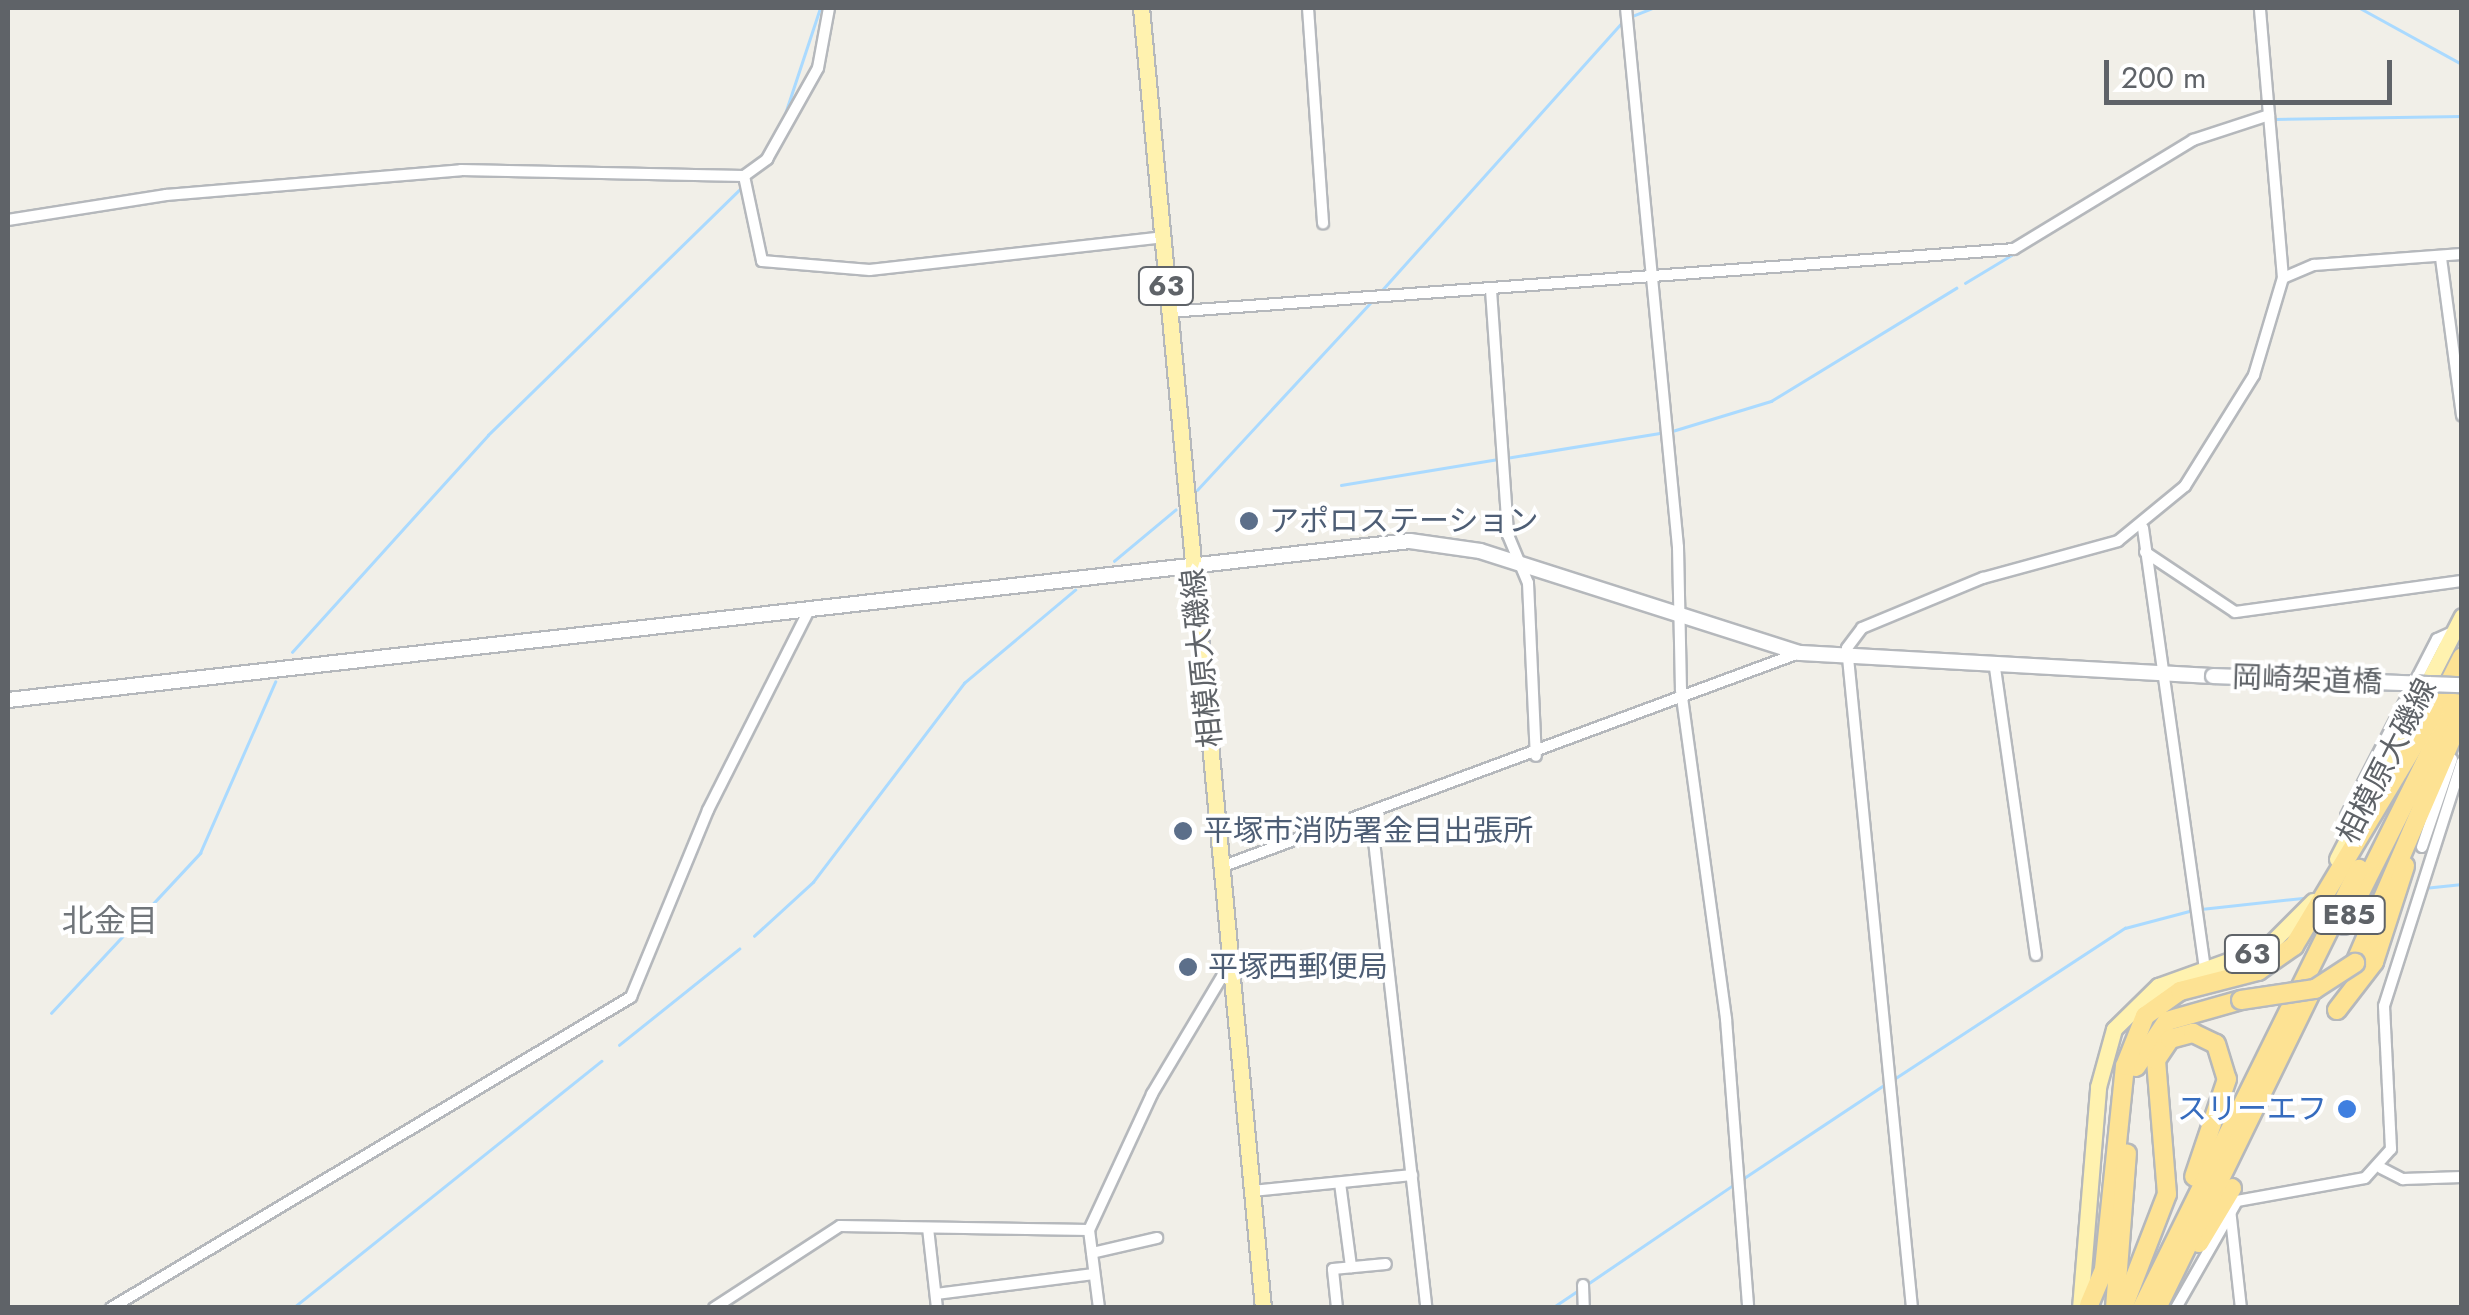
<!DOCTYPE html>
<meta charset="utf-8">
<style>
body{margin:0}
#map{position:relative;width:2469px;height:1315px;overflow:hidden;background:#f1efe8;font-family:Jost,"Noto Sans JP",sans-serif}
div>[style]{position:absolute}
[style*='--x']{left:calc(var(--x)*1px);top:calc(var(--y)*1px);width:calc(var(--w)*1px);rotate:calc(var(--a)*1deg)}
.stream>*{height:2.5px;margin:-1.25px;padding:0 1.25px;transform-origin:1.25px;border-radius:1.25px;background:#aadaff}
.roads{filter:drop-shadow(2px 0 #b5b8bc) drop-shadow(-2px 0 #b5b8bc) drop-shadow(0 2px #b5b8bc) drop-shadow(0 -2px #b5b8bc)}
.street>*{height:10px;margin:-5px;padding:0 5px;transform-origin:5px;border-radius:5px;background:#fff}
.secondary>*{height:14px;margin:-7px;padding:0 7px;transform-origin:7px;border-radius:7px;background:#fff}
.primary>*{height:15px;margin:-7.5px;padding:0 7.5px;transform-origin:7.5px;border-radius:7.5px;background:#fff2af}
.highway>*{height:18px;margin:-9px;padding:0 9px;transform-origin:9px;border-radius:9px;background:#fde293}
.bridges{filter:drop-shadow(2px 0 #b6babf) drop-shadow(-2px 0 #b6babf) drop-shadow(0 2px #b6babf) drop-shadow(0 -2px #b6babf)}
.secondary-bridge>*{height:14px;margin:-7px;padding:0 7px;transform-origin:7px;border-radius:7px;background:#fff}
.highway-bridge>*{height:18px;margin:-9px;padding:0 9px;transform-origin:9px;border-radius:9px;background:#fde293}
.dots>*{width:28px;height:28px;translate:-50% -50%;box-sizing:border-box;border:5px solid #fff;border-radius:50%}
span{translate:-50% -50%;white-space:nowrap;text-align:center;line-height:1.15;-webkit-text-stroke:8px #fff;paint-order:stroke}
.shield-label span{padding:2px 8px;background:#fff;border:2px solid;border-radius:8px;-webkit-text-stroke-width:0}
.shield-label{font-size:28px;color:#5f6368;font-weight:700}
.service-label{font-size:30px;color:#4e5e75}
.left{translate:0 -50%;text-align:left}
.street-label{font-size:30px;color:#5f6368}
.shop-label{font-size:30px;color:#366cbe}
.right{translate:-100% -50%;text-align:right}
.neighbourhood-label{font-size:32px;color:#70757a}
.frame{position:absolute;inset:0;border:10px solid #5f6368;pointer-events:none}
.scale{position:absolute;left:2104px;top:60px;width:288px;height:45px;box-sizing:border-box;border:5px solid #5f6368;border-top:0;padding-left:12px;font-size:30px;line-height:35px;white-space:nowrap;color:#5f6368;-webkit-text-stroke:8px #fff;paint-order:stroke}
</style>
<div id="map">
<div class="stream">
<div style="--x:2360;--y:8;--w:116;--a:28.8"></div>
<div style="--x:1630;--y:17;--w:24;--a:-22"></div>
<div style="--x:2275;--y:119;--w:187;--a:-0.9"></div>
<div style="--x:783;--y:120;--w:118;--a:-71.7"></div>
<div style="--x:762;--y:156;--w:28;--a:-58"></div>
<div style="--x:1965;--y:283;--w:58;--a:-31"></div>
<div style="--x:1382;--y:290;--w:361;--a:-48.1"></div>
<div style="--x:1669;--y:432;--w:107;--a:-16.9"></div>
<div style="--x:1771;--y:401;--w:217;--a:-31.4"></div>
<div style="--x:1506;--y:458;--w:157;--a:-9.2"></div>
<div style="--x:1341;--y:485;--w:159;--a:-9.4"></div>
<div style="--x:1197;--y:490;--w:259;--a:-47.2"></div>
<div style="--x:1114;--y:561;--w:80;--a:-39.9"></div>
<div style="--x:292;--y:652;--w:292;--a:-47.9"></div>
<div style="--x:488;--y:435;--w:356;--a:-44.3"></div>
<div style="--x:2424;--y:888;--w:38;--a:-6"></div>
<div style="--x:2201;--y:909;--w:102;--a:-6.2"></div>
<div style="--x:754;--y:936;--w:80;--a:-42.5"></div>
<div style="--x:813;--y:882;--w:250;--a:-52.8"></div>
<div style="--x:964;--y:683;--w:145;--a:-40"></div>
<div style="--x:51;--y:1013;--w:219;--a:-47"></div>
<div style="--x:200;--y:853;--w:187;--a:-66.3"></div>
<div style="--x:619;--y:1045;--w:154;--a:-38.7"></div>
<div style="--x:1894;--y:1079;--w:276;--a:-33.2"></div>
<div style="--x:2125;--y:928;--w:70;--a:-14.8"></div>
<div style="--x:1744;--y:1178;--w:172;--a:-33.6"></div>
<div style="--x:1586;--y:1285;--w:178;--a:-34.2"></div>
<div style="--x:293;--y:1308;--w:395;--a:-38.7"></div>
<div style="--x:1552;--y:1308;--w:34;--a:-34"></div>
</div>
<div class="roads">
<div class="street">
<div style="--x:1308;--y:8;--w:216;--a:86"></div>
<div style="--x:1626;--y:8;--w:542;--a:84.49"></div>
<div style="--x:1678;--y:547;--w:143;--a:88.8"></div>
<div style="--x:1681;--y:690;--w:332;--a:82.2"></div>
<div style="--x:1726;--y:1019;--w:290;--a:85.6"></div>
<div style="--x:744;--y:176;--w:87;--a:78"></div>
<div style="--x:762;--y:261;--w:108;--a:4.8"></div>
<div style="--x:870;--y:270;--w:294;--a:-6.4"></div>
<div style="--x:8;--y:220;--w:160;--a:-9"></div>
<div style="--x:166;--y:195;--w:296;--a:-4.8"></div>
<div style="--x:461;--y:170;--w:283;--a:1.2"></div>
<div style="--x:744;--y:176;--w:29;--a:-36"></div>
<div style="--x:767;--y:159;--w:104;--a:-60.7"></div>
<div style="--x:818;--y:68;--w:61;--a:-79.6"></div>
<div style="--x:2441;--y:258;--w:159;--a:82.4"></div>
<div style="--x:2283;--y:278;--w:34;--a:-23"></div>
<div style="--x:2314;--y:265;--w:148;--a:-4.3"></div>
<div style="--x:1491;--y:290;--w:246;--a:86"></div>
<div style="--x:1508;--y:535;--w:52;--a:67.4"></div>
<div style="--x:1528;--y:583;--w:173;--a:87.4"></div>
<div style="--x:1169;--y:312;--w:847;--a:-4.26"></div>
<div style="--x:2014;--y:249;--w:210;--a:-31.3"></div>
<div style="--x:2193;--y:140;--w:80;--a:-18.2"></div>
<div style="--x:2143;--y:528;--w:445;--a:82"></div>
<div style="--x:2145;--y:552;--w:108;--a:33.7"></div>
<div style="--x:2235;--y:612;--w:229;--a:-7.8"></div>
<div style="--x:1995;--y:668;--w:290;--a:81.9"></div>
<div style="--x:1371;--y:814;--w:497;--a:83.6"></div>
<div style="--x:2350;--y:834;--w:18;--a:-103"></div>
<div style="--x:2346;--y:816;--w:199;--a:-62.8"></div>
<div style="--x:2437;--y:639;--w:17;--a:-24"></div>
<div style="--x:2422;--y:847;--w:93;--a:-71.2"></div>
<div style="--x:1221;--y:867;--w:616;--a:-20.32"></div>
<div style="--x:2381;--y:1168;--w:25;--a:27"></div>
<div style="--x:2403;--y:1179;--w:59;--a:-1.9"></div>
<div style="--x:1340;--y:1183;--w:85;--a:82.5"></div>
<div style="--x:1252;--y:1191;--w:161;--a:-5.7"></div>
<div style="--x:2230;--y:1209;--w:100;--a:83.7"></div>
<div style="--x:928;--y:1228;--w:81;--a:83.6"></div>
<div style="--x:1092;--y:1253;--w:67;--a:-13"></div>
<div style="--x:1583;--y:1285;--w:23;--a:88"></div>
<div style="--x:936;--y:1294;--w:159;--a:-7.2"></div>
<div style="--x:111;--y:1308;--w:606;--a:-30.88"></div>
<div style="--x:631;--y:997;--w:202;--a:-67.6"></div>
<div style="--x:708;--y:810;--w:226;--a:-63.2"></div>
<div style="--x:714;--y:1308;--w:150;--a:-33.1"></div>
<div style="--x:840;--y:1226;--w:249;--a:0.9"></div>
<div style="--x:1099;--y:1308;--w:79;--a:-97.3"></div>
<div style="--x:1089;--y:1230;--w:150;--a:-65.1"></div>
<div style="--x:1152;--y:1094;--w:152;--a:-59.2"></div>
<div style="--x:1337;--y:1308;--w:39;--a:-96"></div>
<div style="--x:1333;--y:1269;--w:53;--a:-5.4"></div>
<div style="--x:1912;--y:1308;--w:663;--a:-95.62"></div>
<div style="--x:1847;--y:648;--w:25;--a:-53"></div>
<div style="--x:1862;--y:628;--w:131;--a:-22.5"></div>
<div style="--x:1983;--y:578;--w:140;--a:-15.3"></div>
<div style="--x:2118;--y:541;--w:87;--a:-39.4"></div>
<div style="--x:2185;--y:486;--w:131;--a:-58.1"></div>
<div style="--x:2254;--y:375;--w:101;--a:-73.4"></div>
<div style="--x:2283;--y:278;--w:271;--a:-94.9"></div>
<div style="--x:2176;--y:1308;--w:123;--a:-60.3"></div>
<div style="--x:2237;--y:1201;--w:130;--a:-10.2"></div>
<div style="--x:2365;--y:1178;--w:39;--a:-48"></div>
<div style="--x:2391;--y:1149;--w:143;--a:-92.8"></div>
<div style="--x:2384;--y:1006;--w:256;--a:-72.3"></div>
</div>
<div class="secondary">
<div style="--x:8;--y:700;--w:1411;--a:-6.47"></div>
<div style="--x:1410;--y:541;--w:71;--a:8.1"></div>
<div style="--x:1480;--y:551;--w:335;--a:17.7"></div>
<div style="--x:1799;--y:653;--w:415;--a:3.2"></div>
</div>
<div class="primary">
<div style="--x:1141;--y:8;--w:1306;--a:84.64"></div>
<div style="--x:2337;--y:859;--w:273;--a:-62.8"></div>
<div style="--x:2080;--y:1308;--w:222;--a:-85.3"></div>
<div style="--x:2098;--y:1087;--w:60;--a:-74.6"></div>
<div style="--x:2114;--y:1029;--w:62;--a:-44.3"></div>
<div style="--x:2158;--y:986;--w:116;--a:-19.7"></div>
<div style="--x:2267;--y:947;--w:65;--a:-45"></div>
</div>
<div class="highway">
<div style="--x:2431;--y:719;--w:69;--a:-63.4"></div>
<div style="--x:2344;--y:925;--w:265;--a:-63.5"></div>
<div style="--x:2355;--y:963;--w:271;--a:-66.7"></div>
<div style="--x:2337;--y:1010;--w:61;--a:-52.4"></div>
<div style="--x:2374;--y:962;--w:101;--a:-72.1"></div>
<div style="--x:2136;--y:1067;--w:55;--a:-56"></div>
<div style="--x:2167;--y:1021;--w:77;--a:-15.8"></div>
<div style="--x:2199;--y:1243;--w:64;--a:-59"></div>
<div style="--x:2089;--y:1305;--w:39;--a:-67"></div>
<div style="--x:2104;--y:1269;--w:204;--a:-84.1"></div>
<div style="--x:2125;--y:1066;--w:54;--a:-68.2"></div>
<div style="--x:2145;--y:1016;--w:43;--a:-35.5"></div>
<div style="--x:2180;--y:991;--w:81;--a:-14.4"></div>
<div style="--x:2258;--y:971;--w:44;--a:-34.8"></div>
<div style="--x:2294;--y:946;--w:273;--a:-59.1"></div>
<div style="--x:2115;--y:1308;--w:155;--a:-85.6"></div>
<div style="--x:2123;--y:1308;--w:122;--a:-68.9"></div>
<div style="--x:2167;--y:1194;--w:134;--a:-94.7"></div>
<div style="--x:2156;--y:1060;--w:25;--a:-56"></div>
<div style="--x:2170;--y:1039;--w:24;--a:-15"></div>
<div style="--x:2193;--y:1033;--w:25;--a:26"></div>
<div style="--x:2216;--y:1044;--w:37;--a:73"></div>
<div style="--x:2227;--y:1079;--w:103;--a:108.6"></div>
<div style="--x:2142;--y:1308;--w:490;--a:-63.7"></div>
<div style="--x:2157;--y:1308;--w:360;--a:-64"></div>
</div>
</div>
<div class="bridges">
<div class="secondary-bridge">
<div style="--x:2213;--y:676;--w:249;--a:2.1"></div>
</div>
<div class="highway-bridge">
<div style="--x:2241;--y:1000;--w:75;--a:-8.5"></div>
<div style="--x:2315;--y:989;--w:48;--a:-33"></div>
</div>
</div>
<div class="dots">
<div style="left:1249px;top:521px;background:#5c6f8a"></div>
<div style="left:1183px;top:831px;background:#5c6f8a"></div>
<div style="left:1188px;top:967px;background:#5c6f8a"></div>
<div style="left:2347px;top:1109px;background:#3f7fe0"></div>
</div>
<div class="shield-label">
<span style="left:1166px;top:286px">63</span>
<span style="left:2349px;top:915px">E85</span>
<span style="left:2252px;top:954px">63</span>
</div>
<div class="service-label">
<span class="left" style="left:1269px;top:521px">アポロステーション</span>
<span class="left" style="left:1203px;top:831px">平塚市消防署金目出張所</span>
<span class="left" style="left:1208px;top:967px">平塚西郵便局</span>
</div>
<div class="street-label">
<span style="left:1202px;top:658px;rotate:-96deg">相模原大磯線</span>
<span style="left:2307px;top:680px;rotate:2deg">岡崎架道橋</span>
<span style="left:2387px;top:761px;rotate:-63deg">相模原大磯線</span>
</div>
<div class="shop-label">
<span class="right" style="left:2327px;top:1109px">スリーエフ</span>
</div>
<div class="neighbourhood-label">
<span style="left:110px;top:921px">北金目</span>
</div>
<div class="frame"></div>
<div class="scale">200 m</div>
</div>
